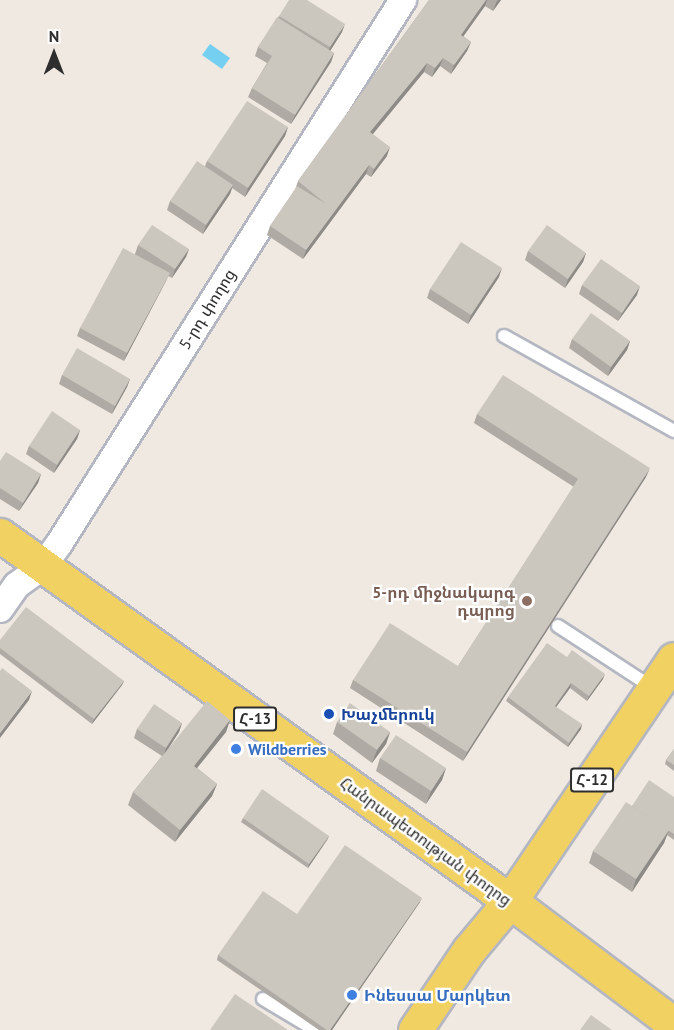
<!DOCTYPE html>
<meta charset="utf-8">
<style>
body{margin:0}
#map{position:relative;width:674px;height:1030px;overflow:hidden;background:#efe9e1;font-family:"PT Sans","Noto Sans Armenian",sans-serif}
div>[style]{position:absolute}
[style*='--x']{left:calc(var(--x)*1px);top:calc(var(--y)*1px);width:calc(var(--w)*1px);rotate:calc(var(--a)*1deg)}
.water>*{inset:0;background:#75cff0}
.roads{filter:drop-shadow(2px 0 #b4b7c1) drop-shadow(-2px 0 #b4b7c1) drop-shadow(0 2px #b4b7c1) drop-shadow(0 -2px #b4b7c1)}
.lane>*{height:12px;margin:-6px;padding:0 6px;transform-origin:6px;border-radius:6px;background:#fff}
.street>*{height:26px;margin:-13px;padding:0 13px;transform-origin:13px;border-radius:13px;background:#fff}
.primary>*{height:33px;margin:-16.5px;padding:0 16.5px;transform-origin:16.5px;border-radius:16.5px;background:#f2d163}
.wall>*{inset:0;background:#afaba4}
.shaded-wall>*{inset:0;background:#8e8b86}
.building>*{inset:0;background:#cbc7bf}
.dots>*{width:16px;height:16px;translate:-50% -50%;box-sizing:border-box;border:3px solid #fff;border-radius:50%}
span{translate:-50% -50%;white-space:nowrap;text-align:center;line-height:1.15;-webkit-text-stroke:4.5px #fff;paint-order:stroke}
.shield-label span{padding:2px 4px;background:#fff;border:2px solid;border-radius:4px;-webkit-text-stroke-width:0}
.shield-label{font-size:15px;color:#2e2e2e;font-weight:700}
.street-label{font-size:16px;color:#2e2e2e}
.education-label{font-size:16px;color:#785e54;font-weight:700}
.right{translate:-100% -50%;text-align:right}
.transit-label{font-size:16px;color:#164399;font-weight:700}
.left{translate:0 -50%;text-align:left}
.shop-label{font-size:16px;color:#366cbe;font-weight:700}
.north{position:absolute;left:24px;top:24px;width:60px;height:60px;-webkit-text-stroke:4px #fff;paint-order:stroke;rotate:0deg;font-size:16px;font-weight:700;line-height:24px;text-align:center;color:#2e2e2e}
.north::after{content:'';display:block;margin:auto;width:21px;height:27px;background:#2e2e2e;clip-path:polygon(50% 0,100% 100%,50% 72%,0 100%)}
</style>
<div id="map">
<div class="water">
<div style="clip-path:polygon(210px 44px,230px 58px,222px 69px,202px 55px)"></div>
</div>
<div class="roads">
<div class="lane">
<div style="--x:504;--y:336;--w:195;--a:29.2"></div>
<div style="--x:558;--y:626;--w:113;--a:33.1"></div>
<div style="--x:263;--y:999;--w:61;--a:30.8"></div>
</div>
<div class="street">
<div style="--x:0;--y:609;--w:29;--a:-55"></div>
<div style="--x:17;--y:585;--w:32;--a:-36"></div>
<div style="--x:43;--y:566;--w:27;--a:-54"></div>
<div style="--x:59;--y:544;--w:644;--a:-57.69"></div>
</div>
<div class="primary">
<div style="--x:0;--y:535;--w:628;--a:35.67"></div>
<div style="--x:510;--y:901;--w:205;--a:36.9"></div>
<div style="--x:415;--y:1030;--w:97;--a:-56"></div>
<div style="--x:469;--y:950;--w:64;--a:-50.1"></div>
<div style="--x:510;--y:901;--w:292;--a:-55.9"></div>
</div>
</div>
<div class="wall">
<div style="clip-path:polygon(429px 0,501px 0,493px 11px,485px 6px,463px 36px,471px 42px,467px 51px,451px 74px,440px 66px,432px 77px,424px 72px,373px 134px,387px 156px,371px 177px,366px 174px,303px 259px,267px 235px,270px 226px,295px 190px,298px 181px)"></div>
<div style="clip-path:polygon(279px 16px,342px 32px,330px 51px,334px 53px,331px 62px,291px 124px,248px 97px,252px 88px,267px 63px,255px 56px,258px 47px)"></div>
<div style="clip-path:polygon(288px 127px,285px 136px,245px 197px,232px 188px,230px 194px,203px 234px,167px 210px,170px 201px,205px 166px,207px 161px)"></div>
<div style="clip-path:polygon(138px 245px,189px 249px,186px 257px,172px 278px,168px 276px,166px 281px,124px 361px,77px 336px,80px 328px,135px 254px)"></div>
<div style="clip-path:polygon(528px 251px,586px 253px,583px 262px,565px 288px,525px 260px)"></div>
<div style="clip-path:polygon(499px 277px,468px 324px,427px 298px,430px 289px)"></div>
<div style="clip-path:polygon(582px 285px,637px 295px,618px 321px,579px 294px)"></div>
<div style="clip-path:polygon(572px 339px,630px 341px,627px 350px,608px 376px,569px 348px)"></div>
<div style="clip-path:polygon(62px 375px,130px 379px,127px 387px,112px 414px,59px 384px)"></div>
<div style="clip-path:polygon(477px 414px,646px 477px,463px 761px,350px 688px,353px 680px,458px 666px,574px 487px,474px 423px)"></div>
<div style="clip-path:polygon(80px 430px,77px 439px,54px 473px,26px 454px,29px 446px)"></div>
<div style="clip-path:polygon(0 461px,41px 474px,38px 483px,19px 511px,0 499px)"></div>
<div style="clip-path:polygon(0 640px,124px 681px,122px 685px,92px 724px,0 654px)"></div>
<div style="clip-path:polygon(567px 657px,603px 679px,587px 701px,570px 688px,556px 707px,581px 729px,568px 747px,506px 701px,508px 697px)"></div>
<div style="clip-path:polygon(230px 720px,226px 732px,197px 768px,217px 784px,212px 796px,175px 842px,128px 805px,133px 792px,162px 756px,134px 738px,137px 729px,182px 723px,179px 732px,168px 748px)"></div>
<div style="clip-path:polygon(337px 722px,390px 732px,386px 744px,372px 763px,333px 734px)"></div>
<div style="clip-path:polygon(674px 749px,674px 771px,665px 764px,666px 760px)"></div>
<div style="clip-path:polygon(380px 758px,446px 768px,442px 780px,426px 804px,376px 771px)"></div>
<div style="clip-path:polygon(674px 797px,674px 840px,667px 835px,664px 843px,632px 892px,589px 863px,593px 851px,632px 806px)"></div>
<div style="clip-path:polygon(243px 818px,329px 836px,327px 840px,308px 868px,241px 822px)"></div>
<div style="clip-path:polygon(420px 902px,332px 1030px,319px 1030px,217px 960px,218px 955px,297px 914px)"></div>
</div>
<div class="shaded-wall">
<div style="clip-path:polygon(486px 0,487px 0,485px 6px,458px 44px,461px 35px)"></div>
<div style="clip-path:polygon(498px 0,501px 0,493px 11px,496px 3px)"></div>
<div style="clip-path:polygon(345px 24px,342px 32px,327px 56px,330px 47px)"></div>
<div style="clip-path:polygon(471px 42px,467px 51px,451px 74px,454px 65px)"></div>
<div style="clip-path:polygon(334px 53px,331px 62px,291px 124px,295px 115px)"></div>
<div style="clip-path:polygon(443px 58px,440px 66px,432px 77px,435px 68px)"></div>
<div style="clip-path:polygon(427px 63px,424px 72px,367px 141px,370px 132px)"></div>
<div style="clip-path:polygon(288px 127px,285px 136px,245px 197px,248px 188px)"></div>
<div style="clip-path:polygon(390px 147px,387px 156px,371px 177px,374px 169px)"></div>
<div style="clip-path:polygon(369px 165px,366px 174px,303px 259px,306px 250px)"></div>
<div style="clip-path:polygon(233px 185px,230px 194px,203px 234px,206px 225px)"></div>
<div style="clip-path:polygon(189px 249px,186px 257px,172px 278px,175px 269px)"></div>
<div style="clip-path:polygon(586px 253px,583px 262px,565px 288px,568px 279px)"></div>
<div style="clip-path:polygon(502px 268px,499px 277px,468px 324px,471px 315px)"></div>
<div style="clip-path:polygon(170px 273px,166px 281px,124px 361px,127px 353px)"></div>
<div style="clip-path:polygon(640px 286px,637px 295px,618px 321px,622px 313px)"></div>
<div style="clip-path:polygon(630px 341px,627px 350px,608px 376px,611px 367px)"></div>
<div style="clip-path:polygon(130px 379px,127px 387px,112px 414px,115px 406px)"></div>
<div style="clip-path:polygon(80px 430px,77px 439px,54px 473px,57px 465px)"></div>
<div style="clip-path:polygon(650px 468px,646px 477px,463px 761px,467px 752px)"></div>
<div style="clip-path:polygon(41px 474px,38px 483px,19px 511px,23px 503px)"></div>
<div style="clip-path:polygon(605px 674px,603px 679px,587px 701px,589px 696px)"></div>
<div style="clip-path:polygon(124px 681px,122px 685px,92px 724px,94px 719px)"></div>
<div style="clip-path:polygon(571px 683px,570px 688px,554px 710px,555px 706px)"></div>
<div style="clip-path:polygon(32px 691px,29px 700px,0 738px,0 733px)"></div>
<div style="clip-path:polygon(230px 720px,226px 732px,189px 778px,194px 766px)"></div>
<div style="clip-path:polygon(182px 723px,179px 732px,163px 757px,166px 748px)"></div>
<div style="clip-path:polygon(582px 724px,581px 729px,568px 747px,569px 743px)"></div>
<div style="clip-path:polygon(390px 732px,386px 744px,372px 763px,377px 750px)"></div>
<div style="clip-path:polygon(446px 768px,442px 780px,426px 804px,431px 791px)"></div>
<div style="clip-path:polygon(217px 784px,212px 796px,175px 842px,180px 830px)"></div>
<div style="clip-path:polygon(669px 830px,664px 843px,632px 892px,636px 879px)"></div>
<div style="clip-path:polygon(329px 836px,327px 840px,308px 868px,309px 864px)"></div>
<div style="clip-path:polygon(422px 898px,420px 902px,332px 1030px,330px 1030px)"></div>
</div>
<div class="building">
<div style="clip-path:polygon(289px 0,307px 0,345px 24px,330px 47px,279px 16px)"></div>
<div style="clip-path:polygon(429px 0,486px 0,461px 35px,471px 42px,454px 65px,443px 58px,435px 68px,427px 63px,370px 132px,390px 147px,374px 169px,369px 165px,306px 250px,270px 226px,297px 186px,326px 204px,298px 181px)"></div>
<div style="clip-path:polygon(277px 17px,334px 53px,295px 115px,252px 88px,272px 56px,258px 47px)"></div>
<div style="clip-path:polygon(247px 101px,288px 127px,248px 188px,207px 161px)"></div>
<div style="clip-path:polygon(197px 161px,233px 185px,206px 225px,170px 201px)"></div>
<div style="clip-path:polygon(152px 225px,189px 249px,175px 269px,138px 245px)"></div>
<div style="clip-path:polygon(547px 225px,586px 253px,568px 279px,528px 251px)"></div>
<div style="clip-path:polygon(461px 242px,502px 268px,471px 315px,430px 289px)"></div>
<div style="clip-path:polygon(123px 248px,170px 273px,127px 353px,80px 328px)"></div>
<div style="clip-path:polygon(601px 259px,640px 286px,622px 313px,582px 285px)"></div>
<div style="clip-path:polygon(591px 313px,630px 341px,611px 367px,572px 339px)"></div>
<div style="clip-path:polygon(77px 348px,130px 379px,115px 406px,62px 375px)"></div>
<div style="clip-path:polygon(503px 375px,650px 468px,467px 752px,353px 680px,390px 623px,458px 666px,578px 479px,477px 414px)"></div>
<div style="clip-path:polygon(52px 411px,80px 430px,57px 465px,29px 446px)"></div>
<div style="clip-path:polygon(6px 452px,41px 474px,23px 503px,0 488px,0 461px)"></div>
<div style="clip-path:polygon(26px 607px,124px 681px,94px 719px,0 648px,0 640px)"></div>
<div style="clip-path:polygon(547px 643px,567px 657px,572px 650px,605px 674px,589px 696px,571px 683px,555px 706px,582px 724px,569px 743px,508px 697px)"></div>
<div style="clip-path:polygon(2px 668px,32px 691px,0 733px,0 671px)"></div>
<div style="clip-path:polygon(207px 701px,230px 720px,194px 766px,217px 784px,180px 830px,133px 792px)"></div>
<div style="clip-path:polygon(350px 703px,390px 732px,377px 750px,337px 722px)"></div>
<div style="clip-path:polygon(154px 704px,182px 723px,166px 748px,137px 729px)"></div>
<div style="clip-path:polygon(396px 735px,446px 768px,431px 791px,380px 758px)"></div>
<div style="clip-path:polygon(674px 749px,674px 765px,666px 760px)"></div>
<div style="clip-path:polygon(649px 780px,674px 797px,674px 834px,632px 806px)"></div>
<div style="clip-path:polygon(262px 789px,329px 836px,309px 864px,243px 818px)"></div>
<div style="clip-path:polygon(626px 802px,669px 830px,636px 879px,593px 851px)"></div>
<div style="clip-path:polygon(345px 845px,422px 898px,330px 1030px,327px 1030px,218px 955px,263px 891px,297px 914px)"></div>
<div style="clip-path:polygon(235px 994px,288px 1030px,210px 1030px)"></div>
<div style="clip-path:polygon(591px 1015px,612px 1030px,580px 1030px)"></div>
</div>
<div class="dots">
<div style="left:527px;top:601px;background:#8d6e63"></div>
<div style="left:329px;top:714px;background:#1a4fb4"></div>
<div style="left:236px;top:749px;background:#3f7fe0"></div>
<div style="left:352px;top:995px;background:#3f7fe0"></div>
</div>
<div class="shield-label">
<span style="left:255px;top:719px">Հ-13</span>
<span style="left:592px;top:780px">Հ-12</span>
</div>
<div class="street-label">
<span style="left:207px;top:309px;rotate:-58deg">5-րդ փողոց</span>
<span style="left:426px;top:841px;rotate:36deg">Հանրապետության փողոց</span>
</div>
<div class="education-label">
<span class="right" style="left:515px;top:601px">5-րդ միջնակարգ<br>դպրոց</span>
</div>
<div class="transit-label">
<span class="left" style="left:341px;top:714px">Խաչմերուկ</span>
</div>
<div class="shop-label">
<span class="left" style="left:248px;top:749px">Wildberries</span>
<span class="left" style="left:364px;top:995px">Ինեսսա Մարկետ</span>
</div>
<div class="north">N</div>
</div>
